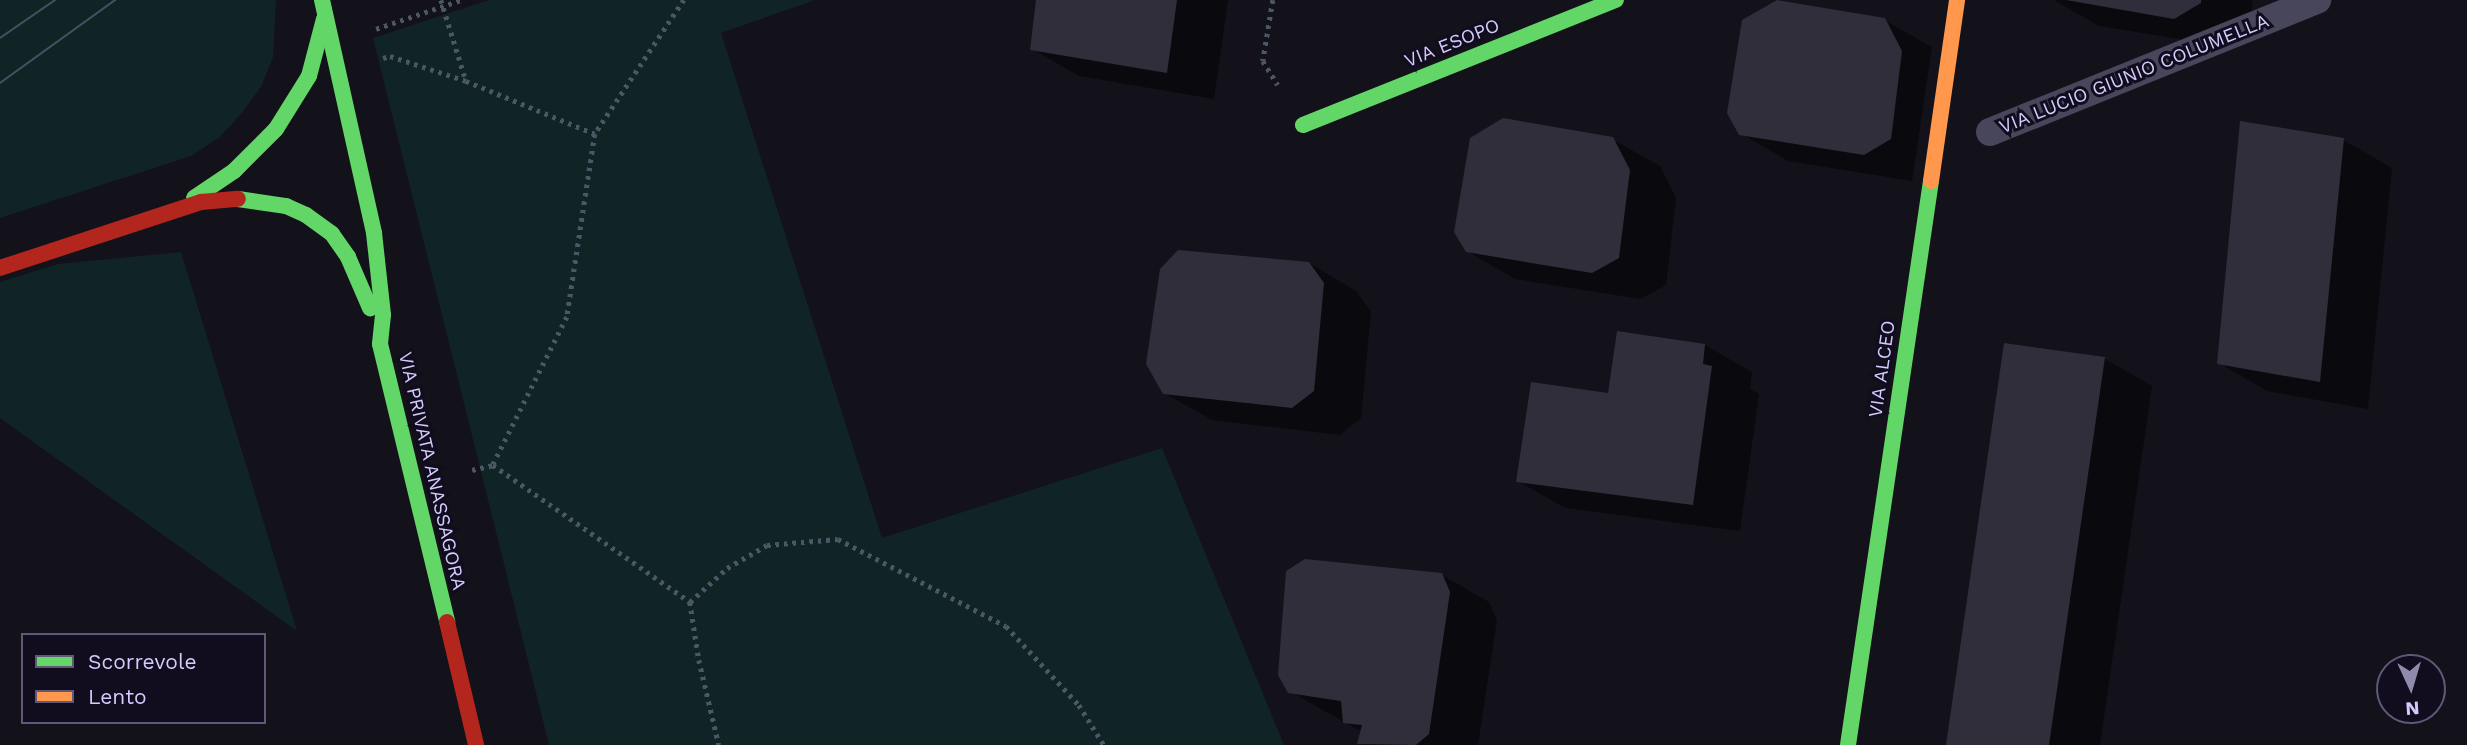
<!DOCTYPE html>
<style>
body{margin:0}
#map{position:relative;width:2467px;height:745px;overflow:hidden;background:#13111a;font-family:"Work Sans",sans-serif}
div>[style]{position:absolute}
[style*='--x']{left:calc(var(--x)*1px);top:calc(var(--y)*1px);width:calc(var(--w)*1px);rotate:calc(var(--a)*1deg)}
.green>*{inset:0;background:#102425}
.shadow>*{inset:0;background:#0007}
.building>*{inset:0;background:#312e3c}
.path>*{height:4.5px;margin-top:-2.25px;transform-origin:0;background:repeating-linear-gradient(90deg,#4b5864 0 3.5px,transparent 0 8.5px)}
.lane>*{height:28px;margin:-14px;padding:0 14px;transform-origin:14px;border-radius:14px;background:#48465a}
.fast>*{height:16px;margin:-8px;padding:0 8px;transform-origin:8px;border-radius:8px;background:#63d668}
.slow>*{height:16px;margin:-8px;padding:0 8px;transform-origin:8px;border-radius:8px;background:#ff974d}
.jam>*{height:16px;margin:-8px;padding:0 8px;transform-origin:8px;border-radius:8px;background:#b3261e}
.tram>*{height:2px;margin:-1px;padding:0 1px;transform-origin:1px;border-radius:1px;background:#415262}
span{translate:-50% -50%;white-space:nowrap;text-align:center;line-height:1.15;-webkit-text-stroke:6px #110d1e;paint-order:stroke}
.street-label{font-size:19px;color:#d4ccfc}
.legend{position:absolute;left:21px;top:633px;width:245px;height:91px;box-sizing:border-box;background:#110d1e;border:2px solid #5f5977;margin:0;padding:9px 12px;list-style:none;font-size:21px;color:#d4ccfc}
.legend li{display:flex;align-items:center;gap:14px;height:35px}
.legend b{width:35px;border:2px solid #5f5977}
.north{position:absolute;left:2376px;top:654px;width:70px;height:70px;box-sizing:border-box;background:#110d1e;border:2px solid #5f5977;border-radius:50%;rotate:176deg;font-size:19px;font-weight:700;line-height:28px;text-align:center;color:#d4ccfc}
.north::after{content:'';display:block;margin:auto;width:24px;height:32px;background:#908bad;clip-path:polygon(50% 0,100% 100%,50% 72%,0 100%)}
</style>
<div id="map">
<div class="green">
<div style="clip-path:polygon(0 0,276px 0,273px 57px,261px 87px,241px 114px,220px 137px,191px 156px,0 218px)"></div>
<div style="clip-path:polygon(489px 0,815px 0,721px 33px,882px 538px,1162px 448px,1284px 745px,549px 745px,373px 38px)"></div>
<div style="clip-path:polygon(181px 252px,297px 631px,0 418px,0 282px,58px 264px)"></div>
</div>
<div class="shadow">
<div style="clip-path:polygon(1038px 0,1228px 0,1214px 99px,1079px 76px,1032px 49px)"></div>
<div style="clip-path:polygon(2054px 0,2253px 0,2249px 31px,2223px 46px,2099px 26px)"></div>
<div style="clip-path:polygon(1884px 20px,1932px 47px,1912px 181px,1788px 161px,1740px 133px)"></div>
<div style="clip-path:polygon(1612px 139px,1660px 166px,1676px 198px,1666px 285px,1640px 299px,1515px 279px,1467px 251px)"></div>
<div style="clip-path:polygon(2343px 140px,2392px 168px,2368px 409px,2267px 391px,2219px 363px)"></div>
<div style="clip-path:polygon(1309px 263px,1356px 291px,1371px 312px,1361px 418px,1340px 435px,1212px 420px,1164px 393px)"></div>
<div style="clip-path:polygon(1618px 333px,1705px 345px,1752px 372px,1750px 389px,1759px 394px,1740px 531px,1565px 508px,1518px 481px,1609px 395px)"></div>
<div style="clip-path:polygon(2105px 359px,2152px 386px,2100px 745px,1948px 745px)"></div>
<div style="clip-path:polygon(1442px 575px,1489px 602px,1497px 620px,1478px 745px,1363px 745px,1359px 743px,1362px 732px,1289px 691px)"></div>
</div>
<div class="building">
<div style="clip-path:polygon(1036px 0,1177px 0,1167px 73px,1030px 50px)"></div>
<div style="clip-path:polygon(1777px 0,1885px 18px,1902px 51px,1891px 139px,1864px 155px,1739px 135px,1727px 113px,1742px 20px)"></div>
<div style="clip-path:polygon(2066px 0,2201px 0,2201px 3px,2174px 19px)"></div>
<div style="clip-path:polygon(1503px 118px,1613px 137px,1630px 170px,1619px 258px,1592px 273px,1466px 252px,1454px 232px,1470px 138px)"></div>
<div style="clip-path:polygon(2240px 121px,2344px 138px,2320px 382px,2217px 364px)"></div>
<div style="clip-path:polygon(1178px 250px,1309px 262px,1324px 283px,1314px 391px,1292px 408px,1163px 394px,1146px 364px,1160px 269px)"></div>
<div style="clip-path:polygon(1617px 331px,1705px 344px,1703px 364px,1712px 366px,1693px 505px,1516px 482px,1531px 382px,1608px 393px)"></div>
<div style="clip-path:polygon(2004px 343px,2105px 357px,2049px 745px,1946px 745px)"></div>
<div style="clip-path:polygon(1305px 559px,1442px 573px,1450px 592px,1429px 734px,1416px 745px,1357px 744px,1362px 725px,1343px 723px,1341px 701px,1288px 693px,1278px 675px,1286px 571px)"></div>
</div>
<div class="path">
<div style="--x:441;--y:0;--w:85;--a:72.8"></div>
<div style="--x:684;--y:0;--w:161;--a:123.6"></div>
<div style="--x:595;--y:134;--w:185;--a:98.7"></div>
<div style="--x:567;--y:317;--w:165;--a:116.6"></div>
<div style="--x:493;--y:465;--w:240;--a:34.8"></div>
<div style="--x:690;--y:602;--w:59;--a:81.2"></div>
<div style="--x:699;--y:660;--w:87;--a:76.8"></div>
<div style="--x:1273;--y:0;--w:62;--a:99.3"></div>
<div style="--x:1263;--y:61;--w:28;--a:58"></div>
<div style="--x:376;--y:29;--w:90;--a:-18.8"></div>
<div style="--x:383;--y:58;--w:7;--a:-16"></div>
<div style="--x:390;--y:56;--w:80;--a:18.2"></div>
<div style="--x:466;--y:81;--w:139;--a:22.3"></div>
<div style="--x:472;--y:470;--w:22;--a:-13"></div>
<div style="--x:690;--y:602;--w:50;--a:-42.6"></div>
<div style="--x:727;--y:568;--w:46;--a:-29.9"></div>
<div style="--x:767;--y:545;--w:71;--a:-4.8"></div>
<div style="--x:838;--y:539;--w:189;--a:27.4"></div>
<div style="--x:1006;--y:626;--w:108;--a:47.3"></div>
<div style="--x:1079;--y:705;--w:47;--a:58"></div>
</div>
<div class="lane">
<div style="--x:1990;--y:132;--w:353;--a:-22"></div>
</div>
<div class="fast">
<div style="--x:322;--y:0;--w:239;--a:77.4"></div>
<div style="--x:374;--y:233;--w:82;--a:83.7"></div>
<div style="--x:383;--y:315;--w:29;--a:96"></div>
<div style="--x:380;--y:344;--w:286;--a:76.4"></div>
<div style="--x:1303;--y:125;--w:337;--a:-21.8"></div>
<div style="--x:194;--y:198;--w:48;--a:-34"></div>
<div style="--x:234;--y:171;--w:59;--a:-45"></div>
<div style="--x:276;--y:129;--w:62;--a:-58.1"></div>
<div style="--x:309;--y:76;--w:59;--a:-75.3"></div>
<div style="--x:238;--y:199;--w:49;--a:8.3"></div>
<div style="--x:286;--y:206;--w:22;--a:24"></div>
<div style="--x:306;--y:215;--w:32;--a:36"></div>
<div style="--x:332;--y:234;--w:28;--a:55"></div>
<div style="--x:348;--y:257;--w:56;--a:66.7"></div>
<div style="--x:1848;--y:745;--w:570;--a:-81.63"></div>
</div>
<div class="slow">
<div style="--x:1931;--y:181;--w:183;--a:-81.8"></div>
</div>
<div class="jam">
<div style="--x:0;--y:268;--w:212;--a:-18.2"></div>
<div style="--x:201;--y:202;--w:37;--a:-5"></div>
<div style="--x:447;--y:622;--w:126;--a:76.7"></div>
</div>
<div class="tram">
<div style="--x:0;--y:38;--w:67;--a:-34.6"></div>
<div style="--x:0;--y:83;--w:142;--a:-35.8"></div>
</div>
<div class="street-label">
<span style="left:1452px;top:43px;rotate:-22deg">VIA ESOPO</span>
<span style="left:2134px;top:74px;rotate:-22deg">VIA LUCIO GIUNIO COLUMELLA</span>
<span style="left:1882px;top:369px;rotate:-82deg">VIA ALCEO</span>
<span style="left:432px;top:471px;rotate:77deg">VIA PRIVATA ANASSAGORA</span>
</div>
<ul class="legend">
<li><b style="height:9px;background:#63d668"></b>Scorrevole</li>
<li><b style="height:9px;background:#ff974d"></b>Lento</li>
</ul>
<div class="north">N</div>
</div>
